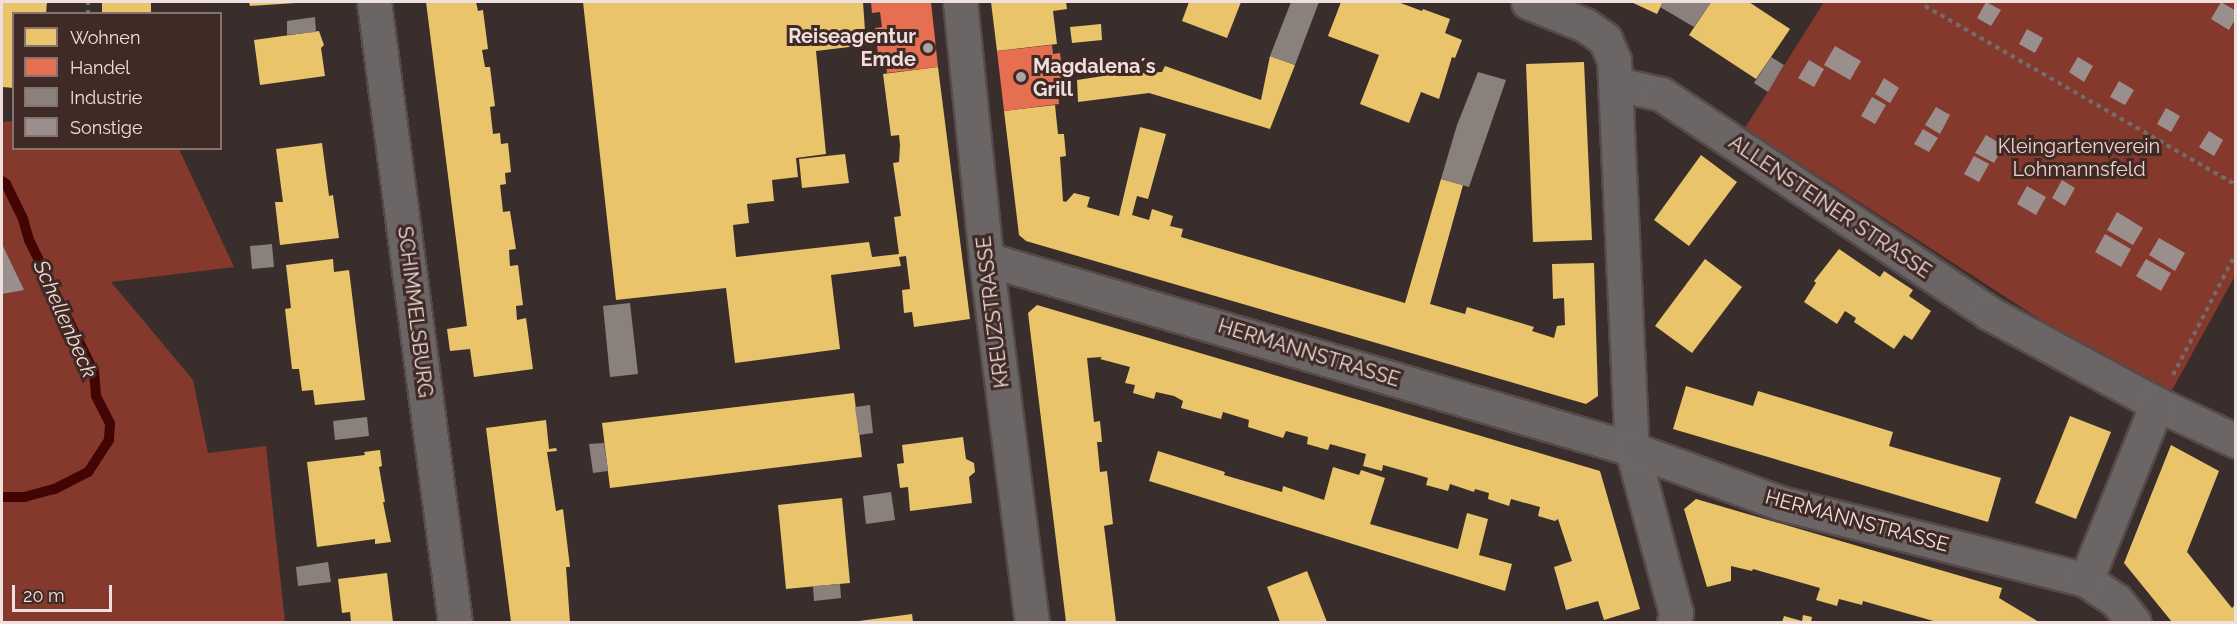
<!DOCTYPE html>
<meta charset="utf-8">
<style>
body{margin:0}
#map{position:relative;width:2237px;height:624px;overflow:hidden;background:#3a2e2c;font-family:Raleway,sans-serif}
div>[style]{position:absolute}
[style*='--x']{left:calc(var(--x)*1px);top:calc(var(--y)*1px);width:calc(var(--w)*1px);rotate:calc(var(--a)*1deg)}
.green>*{inset:0;background:#85382c}
.homes>*{inset:0;background:#e9c46a}
.shops>*{inset:0;background:#e76f51}
.industry>*{inset:0;background:#8a817c}
.stream>*{height:10px;margin:-5px;padding:0 5px;transform-origin:5px;border-radius:5px;background:#430404}
.building>*{inset:0;background:#9b8f8d}
.path>*{height:4px;margin-top:-2px;transform-origin:0;background:repeating-linear-gradient(90deg,#726c6b 0 4.5px,transparent 0 9px)}
.roads{filter:drop-shadow(2px 0 #564b49) drop-shadow(-2px 0 #564b49) drop-shadow(0 2px #564b49) drop-shadow(0 -2px #564b49)}
.minor>*{height:33px;margin:-16.5px;padding:0 16.5px;transform-origin:16.5px;border-radius:16.5px;background:#6c6565}
.dots>*{width:16px;height:16px;translate:-50% -50%;box-sizing:border-box;border:3px solid #402a26;border-radius:50%}
span{translate:-50% -50%;white-space:nowrap;text-align:center;line-height:1.15;-webkit-text-stroke:6px #402a26;paint-order:stroke}
.poi-label{font-size:20px;color:#efe0dd;font-weight:700}
.right{translate:-100% -50%;text-align:right}
.left{translate:0 -50%;text-align:left}
.park-label{font-size:20px;color:#edd2cc}
.street-label{font-size:20px;color:#efe0dd}
.water-label{font-size:21px;color:#f4d9d3;font-style:italic}
.frame{position:absolute;inset:0;border:3px solid #efe0dd;pointer-events:none}
.legend{position:absolute;left:12px;top:12px;width:210px;height:138px;box-sizing:border-box;background:#402a26;border:2px solid #86736f;margin:0;padding:8px 10px;list-style:none;font-size:18px;color:#efe0dd}
.legend li{display:flex;align-items:center;gap:12px;height:30px}
.legend b{width:30px;border:2px solid #86736f}
.scale{position:absolute;left:12px;top:585px;width:100px;height:27px;box-sizing:border-box;border:3px solid #efe0dd;border-top:0;padding-left:8px;font-size:18px;line-height:21px;white-space:nowrap;color:#efe0dd;-webkit-text-stroke:4px #402a26;paint-order:stroke}
</style>
<div id="map">
<div class="green">
<div style="clip-path:polygon(1824px 2px,2235px 2px,2235px 276px,2166px 401px,1745px 128px)"></div>
<div style="clip-path:polygon(13px 121px,14px 148px,179px 149px,234px 267px,111px 282px,193px 380px,208px 453px,266px 446px,285px 622px,2px 622px,2px 122px)"></div>
</div>
<div class="homes">
<div style="clip-path:polygon(2px 2px,47px 2px,46px 14px,14px 14px,14px 88px,2px 87px)"></div>
<div style="clip-path:polygon(102px 2px,151px 2px,151px 14px,102px 14px)"></div>
<div style="clip-path:polygon(249px 2px,296px 2px,296px 3px,250px 6px)"></div>
<div style="clip-path:polygon(426px 2px,476px 2px,478px 11px,483px 10px,488px 49px,482px 50px,485px 67px,490px 67px,495px 106px,490px 107px,493px 134px,500px 133px,501px 144px,508px 143px,511px 172px,505px 173px,506px 184px,500px 185px,503px 212px,510px 211px,516px 249px,509px 250px,510px 266px,518px 265px,523px 305px,516px 306px,517px 320px,526px 318px,533px 369px,474px 377px,470px 349px,450px 351px,447px 329px,467px 326px)"></div>
<div style="clip-path:polygon(583px 2px,863px 2px,866px 45px,816px 51px,826px 154px,796px 158px,798px 177px,772px 180px,774px 201px,747px 204px,749px 223px,733px 225px,736px 257px,869px 242px,872px 257px,899px 254px,894px 217px,901px 216px,893px 163px,899px 162px,900px 145px,899px 135px,891px 136px,883px 74px,938px 67px,970px 319px,914px 327px,912px 312px,904px 313px,902px 290px,910px 289px,906px 256px,899px 257px,901px 266px,831px 275px,840px 349px,735px 363px,726px 288px,616px 300px)"></div>
<div style="clip-path:polygon(991px 2px,1066px 2px,1067px 9px,1053px 11px,1057px 44px,997px 51px)"></div>
<div style="clip-path:polygon(1189px 2px,1241px 2px,1227px 38px,1182px 21px)"></div>
<div style="clip-path:polygon(1341px 2px,1398px 2px,1422px 11px,1423px 9px,1450px 19px,1445px 33px,1462px 40px,1455px 58px,1452px 57px,1439px 99px,1421px 92px,1409px 123px,1360px 104px,1379px 55px,1328px 36px)"></div>
<div style="clip-path:polygon(1631px 2px,1663px 2px,1657px 14px)"></div>
<div style="clip-path:polygon(1711px 2px,1749px 2px,1790px 29px,1756px 79px,1689px 35px)"></div>
<div style="clip-path:polygon(1101px 24px,1102px 40px,1072px 43px,1070px 27px)"></div>
<div style="clip-path:polygon(319px 31px,324px 45px,321px 48px,325px 76px,260px 85px,254px 40px)"></div>
<div style="clip-path:polygon(1270px 56px,1295px 65px,1270px 129px,1149px 93px,1078px 102px,1077px 80px,1116px 74px,1162px 72px,1165px 66px,1261px 100px)"></div>
<div style="clip-path:polygon(1584px 62px,1592px 240px,1533px 242px,1526px 64px)"></div>
<div style="clip-path:polygon(1055px 105px,1058px 134px,1064px 134px,1066px 156px,1060px 157px,1063px 201px,1066px 202px,1074px 193px,1090px 197px,1087px 207px,1119px 216px,1140px 127px,1166px 134px,1148px 199px,1137px 196px,1132px 215px,1149px 220px,1152px 209px,1173px 216px,1170px 226px,1183px 229px,1181px 237px,1405px 303px,1441px 179px,1463px 185px,1430px 304px,1465px 314px,1467px 307px,1534px 327px,1532px 331px,1554px 338px,1557px 326px,1565px 325px,1564px 298px,1553px 299px,1552px 264px,1594px 263px,1598px 396px,1586px 404px,1026px 241px,1019px 235px,1004px 111px)"></div>
<div style="clip-path:polygon(322px 143px,329px 196px,333px 195px,339px 238px,280px 245px,275px 202px,283px 202px,276px 149px)"></div>
<div style="clip-path:polygon(845px 154px,849px 183px,802px 188px,799px 159px)"></div>
<div style="clip-path:polygon(1701px 155px,1737px 182px,1689px 246px,1654px 220px)"></div>
<div style="clip-path:polygon(1839px 249px,1880px 277px,1884px 271px,1913px 290px,1909px 296px,1931px 311px,1912px 340px,1904px 335px,1894px 349px,1854px 322px,1856px 318px,1845px 311px,1837px 324px,1804px 302px,1816px 283px,1814px 281px)"></div>
<div style="clip-path:polygon(333px 259px,334px 272px,349px 270px,365px 400px,315px 405px,313px 390px,302px 391px,299px 369px,292px 369px,285px 309px,291px 308px,286px 265px)"></div>
<div style="clip-path:polygon(1705px 259px,1742px 287px,1692px 353px,1655px 326px)"></div>
<div style="clip-path:polygon(1037px 305px,1600px 471px,1640px 609px,1604px 620px,1598px 601px,1566px 610px,1554px 567px,1572px 561px,1558px 519px,1555px 521px,1538px 516px,1540px 507px,1511px 499px,1509px 506px,1488px 499px,1489px 493px,1475px 489px,1474px 492px,1450px 484px,1448px 491px,1426px 485px,1428px 478px,1415px 474px,1383px 465px,1382px 471px,1363px 466px,1366px 454px,1330px 444px,1328px 450px,1307px 444px,1308px 437px,1286px 431px,1283px 438px,1248px 427px,1249px 420px,1223px 412px,1221px 419px,1181px 408px,1183px 401px,1174px 396px,1156px 392px,1154px 399px,1133px 393px,1135px 385px,1125px 383px,1130px 367px,1100px 359px,1102px 357px,1087px 358px,1094px 422px,1100px 421px,1102px 442px,1097px 442px,1100px 472px,1107px 471px,1113px 524px,1104px 526px,1116px 622px,1066px 622px,1028px 313px)"></div>
<div style="clip-path:polygon(1686px 386px,1753px 406px,1758px 391px,1893px 432px,1889px 446px,2001px 478px,1988px 522px,1673px 429px)"></div>
<div style="clip-path:polygon(854px 393px,862px 457px,610px 488px,602px 423px)"></div>
<div style="clip-path:polygon(2070px 416px,2111px 432px,2076px 519px,2035px 503px)"></div>
<div style="clip-path:polygon(546px 420px,549px 449px,556px 448px,557px 451px,547px 452px,556px 511px,563px 509px,570px 567px,566px 567px,570px 622px,511px 622px,486px 428px)"></div>
<div style="clip-path:polygon(963px 437px,966px 459px,974px 463px,975px 472px,969px 477px,972px 503px,910px 511px,908px 487px,900px 488px,897px 464px,904px 463px,902px 445px)"></div>
<div style="clip-path:polygon(2171px 445px,2219px 471px,2187px 552px,2232px 608px,2235px 605px,2235px 622px,2172px 622px,2124px 563px)"></div>
<div style="clip-path:polygon(380px 450px,382px 466px,379px 467px,385px 502px,383px 502px,391px 542px,375px 544px,375px 539px,317px 547px,307px 462px,365px 455px,364px 452px)"></div>
<div style="clip-path:polygon(1158px 451px,1225px 472px,1224px 475px,1282px 492px,1283px 486px,1324px 500px,1333px 467px,1359px 475px,1361px 470px,1385px 478px,1370px 524px,1458px 549px,1467px 513px,1488px 519px,1479px 555px,1512px 564px,1505px 591px,1149px 481px)"></div>
<div style="clip-path:polygon(842px 498px,850px 583px,786px 589px,778px 505px)"></div>
<div style="clip-path:polygon(1696px 499px,2002px 588px,1999px 598px,2039px 622px,1937px 622px,1863px 601px,1862px 605px,1839px 599px,1837px 606px,1816px 600px,1820px 588px,1753px 569px,1752px 571px,1731px 566px,1731px 581px,1707px 587px,1684px 509px)"></div>
<div style="clip-path:polygon(1307px 571px,1327px 622px,1280px 622px,1267px 587px)"></div>
<div style="clip-path:polygon(387px 573px,393px 622px,351px 622px,350px 612px,342px 613px,338px 579px)"></div>
<div style="clip-path:polygon(912px 614px,913px 622px,859px 622px,859px 621px)"></div>
<div style="clip-path:polygon(1803px 615px,1812px 617px,1811px 622px,1782px 622px,1784px 616px,1802px 621px)"></div>
</div>
<div class="shops">
<div style="clip-path:polygon(871px 2px,931px 2px,938px 67px,887px 73px,886px 63px,879px 63px,875px 28px,882px 27px,880px 12px,872px 13px)"></div>
<div style="clip-path:polygon(1052px 45px,1053px 54px,1060px 53px,1065px 92px,1058px 93px,1059px 104px,1004px 111px,997px 51px)"></div>
</div>
<div class="industry">
<div style="clip-path:polygon(1291px 2px,1319px 2px,1295px 65px,1270px 56px)"></div>
<div style="clip-path:polygon(1663px 2px,1711px 2px,1694px 27px,1660px 7px)"></div>
<div style="clip-path:polygon(315px 17px,316px 32px,287px 35px,287px 21px)"></div>
<div style="clip-path:polygon(1771px 57px,1784px 65px,1768px 92px,1754px 83px)"></div>
<div style="clip-path:polygon(1478px 72px,1506px 80px,1469px 187px,1441px 179px,1457px 125px)"></div>
<div style="clip-path:polygon(272px 244px,274px 267px,252px 269px,250px 246px)"></div>
<div style="clip-path:polygon(630px 303px,638px 374px,610px 377px,603px 306px)"></div>
<div style="clip-path:polygon(870px 405px,873px 433px,859px 435px,855px 407px)"></div>
<div style="clip-path:polygon(367px 417px,369px 436px,335px 440px,333px 421px)"></div>
<div style="clip-path:polygon(604px 443px,608px 471px,593px 473px,589px 444px)"></div>
<div style="clip-path:polygon(891px 492px,895px 520px,866px 524px,863px 496px)"></div>
<div style="clip-path:polygon(328px 562px,331px 582px,298px 586px,296px 567px)"></div>
<div style="clip-path:polygon(840px 584px,841px 598px,814px 601px,813px 586px)"></div>
</div>
<div class="stream">
<div style="--x:2;--y:181;--w:5;--a:37"></div>
<div style="--x:6;--y:184;--w:39;--a:64"></div>
<div style="--x:23;--y:219;--w:22;--a:74"></div>
<div style="--x:29;--y:240;--w:147;--a:63.8"></div>
<div style="--x:94;--y:372;--w:24;--a:85"></div>
<div style="--x:96;--y:396;--w:31;--a:63"></div>
<div style="--x:110;--y:424;--w:16;--a:94"></div>
<div style="--x:109;--y:440;--w:38;--a:123"></div>
<div style="--x:88;--y:472;--w:38;--a:153"></div>
<div style="--x:54;--y:489;--w:30;--a:165"></div>
<div style="--x:25;--y:497;--w:23;--a:180"></div>
</div>
<div class="building">
<div style="clip-path:polygon(1986px 2px,2001px 10px,1991px 26px,1977px 18px)"></div>
<div style="clip-path:polygon(2221px 2px,2236px 11px,2236px 18px,2229px 30px,2211px 19px)"></div>
<div style="clip-path:polygon(2027px 29px,2043px 38px,2035px 53px,2019px 44px)"></div>
<div style="clip-path:polygon(1835px 46px,1861px 61px,1850px 80px,1824px 65px)"></div>
<div style="clip-path:polygon(2078px 57px,2093px 66px,2084px 82px,2069px 72px)"></div>
<div style="clip-path:polygon(1809px 60px,1824px 69px,1814px 87px,1798px 78px)"></div>
<div style="clip-path:polygon(1884px 78px,1899px 88px,1890px 103px,1875px 94px)"></div>
<div style="clip-path:polygon(2119px 81px,2134px 90px,2125px 105px,2110px 97px)"></div>
<div style="clip-path:polygon(1872px 97px,1886px 105px,1875px 124px,1861px 116px)"></div>
<div style="clip-path:polygon(1936px 107px,1950px 115px,1940px 134px,1925px 125px)"></div>
<div style="clip-path:polygon(2166px 108px,2180px 116px,2171px 132px,2157px 124px)"></div>
<div style="clip-path:polygon(1923px 129px,1938px 138px,1929px 152px,1914px 144px)"></div>
<div style="clip-path:polygon(2209px 131px,2223px 140px,2214px 156px,2199px 147px)"></div>
<div style="clip-path:polygon(1986px 135px,2004px 146px,1994px 163px,1975px 153px)"></div>
<div style="clip-path:polygon(1974px 156px,1989px 164px,1979px 182px,1964px 174px)"></div>
<div style="clip-path:polygon(2062px 180px,2075px 188px,2065px 206px,2052px 198px)"></div>
<div style="clip-path:polygon(2027px 186px,2046px 197px,2036px 215px,2017px 204px)"></div>
<div style="clip-path:polygon(2117px 212px,2143px 228px,2133px 245px,2107px 230px)"></div>
<div style="clip-path:polygon(2105px 234px,2131px 249px,2121px 267px,2095px 252px)"></div>
<div style="clip-path:polygon(2159px 238px,2185px 253px,2175px 271px,2149px 255px)"></div>
<div style="clip-path:polygon(2px 244px,24px 290px,2px 294px)"></div>
<div style="clip-path:polygon(2146px 259px,2171px 273px,2161px 291px,2136px 276px)"></div>
</div>
<div class="path">
<div style="--x:1925;--y:6;--w:359;--a:29.9"></div>
<div style="--x:88;--y:14;--w:12;--a:-90"></div>
<div style="--x:2173;--y:375;--w:137;--a:-62.7"></div>
</div>
<div class="roads">
<div class="minor">
<div style="--x:374;--y:2;--w:625;--a:82.56"></div>
<div style="--x:960;--y:2;--w:258;--a:84.2"></div>
<div style="--x:986;--y:259;--w:366;--a:82.8"></div>
<div style="--x:1528;--y:2;--w:61;--a:22"></div>
<div style="--x:1585;--y:25;--w:24;--a:35"></div>
<div style="--x:1605;--y:39;--w:23;--a:67"></div>
<div style="--x:1614;--y:60;--w:389;--a:87.4"></div>
<div style="--x:1632;--y:449;--w:170;--a:75"></div>
<div style="--x:1676;--y:613;--w:9;--a:103"></div>
<div style="--x:1617;--y:84;--w:45;--a:12.8"></div>
<div style="--x:1661;--y:94;--w:394;--a:33.7"></div>
<div style="--x:1989;--y:313;--w:191;--a:28.4"></div>
<div style="--x:2157;--y:404;--w:87;--a:25.1"></div>
<div style="--x:986;--y:259;--w:673;--a:16.39"></div>
<div style="--x:1632;--y:449;--w:158;--a:20"></div>
<div style="--x:1780;--y:503;--w:316;--a:14.1"></div>
<div style="--x:2086;--y:580;--w:36;--a:34"></div>
<div style="--x:2116;--y:600;--w:28;--a:51"></div>
<div style="--x:2086;--y:580;--w:190;--a:-68"></div>
</div>
</div>
<div class="dots">
<div style="left:928px;top:48px;background:#b0a29f"></div>
<div style="left:1021px;top:77px;background:#b0a29f"></div>
</div>
<div class="poi-label">
<span class="right" style="left:916px;top:48px">Reiseagentur<br>Emde</span>
<span class="left" style="left:1033px;top:78px">Magdalena´s<br>Grill</span>
</div>
<div class="park-label">
<span style="left:2079px;top:158px">Kleingartenverein<br>Lohmannsfeld</span>
</div>
<div class="street-label">
<span style="left:1830px;top:207px;rotate:34deg">ALLENSTEINER STRASSE</span>
<span style="left:415px;top:312px;rotate:83deg">SCHIMMELSBURG</span>
<span style="left:993px;top:312px;rotate:-97deg">KREUZSTRASSE</span>
<span style="left:1309px;top:353px;rotate:17deg">HERMANNSTRASSE</span>
<span style="left:1857px;top:521px;rotate:15deg">HERMANNSTRASSE</span>
</div>
<div class="water-label">
<span style="left:65px;top:319px;rotate:66deg">Schellenbeck</span>
</div>
<div class="frame"></div>
<ul class="legend">
<li><b style="height:16px;background:#e9c46a"></b>Wohnen</li>
<li><b style="height:16px;background:#e76f51"></b>Handel</li>
<li><b style="height:16px;background:#8a817c"></b>Industrie</li>
<li><b style="height:16px;background:#9b8f8d"></b>Sonstige</li>
</ul>
<div class="scale">20 m</div>
</div>
